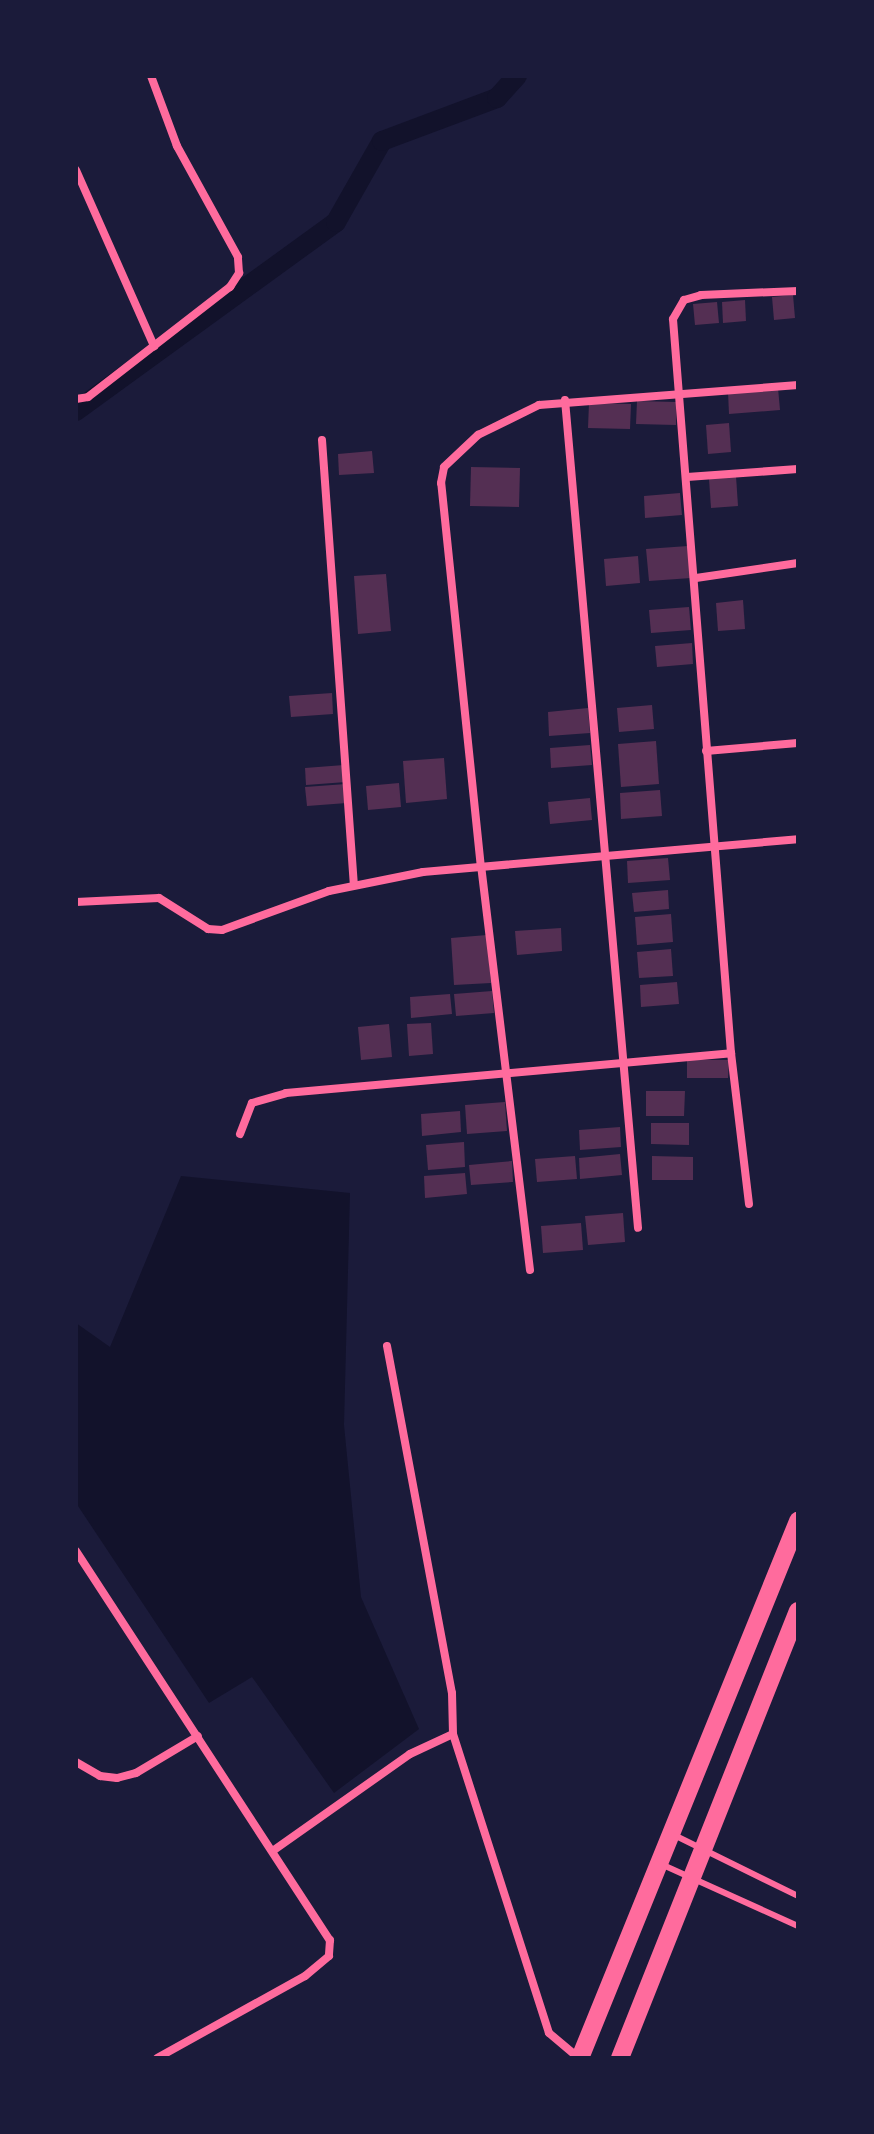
<!DOCTYPE html>
<style>
body{margin:0}
#map{position:relative;width:874px;height:2134px;overflow:hidden;background:#1b1b3a;font-family:Ubuntu,sans-serif}
div>[style]{position:absolute}
[style*='--x']{left:calc(var(--x)*1px);top:calc(var(--y)*1px);width:calc(var(--w)*1px);rotate:calc(var(--a)*1deg)}
.water>*{inset:0;background:#12122b}
.canal>*{height:20px;margin:-10px;padding:0 10px;transform-origin:10px;border-radius:10px;background:#12122b}
.building>*{inset:0;background:#542f53}
.service>*{height:6px;margin:-3px;padding:0 3px;transform-origin:3px;border-radius:3px;background:#ff6b9d}
.minor>*{height:8px;margin:-4px;padding:0 4px;transform-origin:4px;border-radius:4px;background:#ff6b9d}
.primary>*{height:18px;margin:-9px;padding:0 9px;transform-origin:9px;border-radius:9px;background:#ff6b9d}
span{translate:-50% -50%;white-space:nowrap;text-align:center;line-height:1.15;-webkit-text-stroke:7px #1b1b3a;paint-order:stroke}
.frame{position:absolute;inset:0;border:78px solid #1b1b3a;pointer-events:none}
</style>
<div id="map">
<div class="water">
<div style="clip-path:polygon(181px 1176px,350px 1193px,344px 1425px,361px 1597px,419px 1729px,334px 1793px,252px 1677px,209px 1703px,76px 1503px,76px 1323px,110px 1347px)"></div>
</div>
<div class="canal">
<div style="--x:76;--y:411;--w:321;--a:-36"></div>
<div style="--x:336;--y:222;--w:93;--a:-60.4"></div>
<div style="--x:382;--y:141;--w:123;--a:-20.5"></div>
<div style="--x:497;--y:98;--w:30;--a:-48"></div>
</div>
<div class="building">
<div style="clip-path:polygon(793px 295px,795px 318px,774px 320px,772px 297px)"></div>
<div style="clip-path:polygon(745px 300px,746px 321px,723px 323px,722px 302px)"></div>
<div style="clip-path:polygon(717px 302px,719px 323px,695px 325px,693px 304px)"></div>
<div style="clip-path:polygon(778px 388px,780px 410px,729px 414px,728px 392px)"></div>
<div style="clip-path:polygon(637px 401px,676px 402px,676px 425px,636px 424px)"></div>
<div style="clip-path:polygon(589px 403px,631px 404px,630px 429px,588px 428px)"></div>
<div style="clip-path:polygon(729px 423px,731px 452px,708px 454px,706px 425px)"></div>
<div style="clip-path:polygon(372px 451px,374px 473px,339px 475px,338px 454px)"></div>
<div style="clip-path:polygon(471px 467px,520px 468px,519px 507px,470px 506px)"></div>
<div style="clip-path:polygon(736px 476px,738px 506px,711px 508px,709px 479px)"></div>
<div style="clip-path:polygon(680px 493px,682px 515px,645px 518px,644px 496px)"></div>
<div style="clip-path:polygon(688px 546px,691px 578px,649px 581px,646px 549px)"></div>
<div style="clip-path:polygon(638px 556px,640px 583px,606px 586px,604px 559px)"></div>
<div style="clip-path:polygon(386px 574px,391px 631px,358px 634px,354px 576px)"></div>
<div style="clip-path:polygon(743px 600px,745px 629px,718px 631px,716px 603px)"></div>
<div style="clip-path:polygon(689px 607px,691px 630px,651px 633px,649px 610px)"></div>
<div style="clip-path:polygon(692px 643px,693px 664px,657px 667px,655px 646px)"></div>
<div style="clip-path:polygon(332px 693px,333px 714px,291px 717px,289px 696px)"></div>
<div style="clip-path:polygon(652px 705px,654px 729px,619px 732px,617px 708px)"></div>
<div style="clip-path:polygon(588px 708px,590px 733px,549px 736px,548px 712px)"></div>
<div style="clip-path:polygon(656px 741px,659px 784px,621px 787px,618px 744px)"></div>
<div style="clip-path:polygon(590px 745px,592px 765px,551px 768px,550px 748px)"></div>
<div style="clip-path:polygon(444px 758px,447px 799px,406px 803px,403px 761px)"></div>
<div style="clip-path:polygon(344px 765px,346px 782px,306px 785px,305px 768px)"></div>
<div style="clip-path:polygon(399px 783px,401px 807px,368px 810px,366px 786px)"></div>
<div style="clip-path:polygon(346px 784px,347px 803px,307px 806px,305px 787px)"></div>
<div style="clip-path:polygon(660px 790px,662px 816px,621px 819px,620px 793px)"></div>
<div style="clip-path:polygon(590px 798px,592px 820px,550px 824px,548px 802px)"></div>
<div style="clip-path:polygon(668px 858px,670px 880px,628px 883px,627px 861px)"></div>
<div style="clip-path:polygon(668px 890px,669px 909px,634px 912px,632px 893px)"></div>
<div style="clip-path:polygon(671px 914px,673px 942px,637px 945px,635px 917px)"></div>
<div style="clip-path:polygon(561px 928px,562px 951px,517px 955px,515px 931px)"></div>
<div style="clip-path:polygon(487px 935px,491px 983px,454px 985px,451px 938px)"></div>
<div style="clip-path:polygon(671px 949px,673px 976px,639px 978px,637px 952px)"></div>
<div style="clip-path:polygon(677px 982px,679px 1004px,641px 1007px,640px 985px)"></div>
<div style="clip-path:polygon(492px 991px,494px 1013px,456px 1016px,454px 994px)"></div>
<div style="clip-path:polygon(450px 994px,452px 1014px,411px 1018px,410px 997px)"></div>
<div style="clip-path:polygon(431px 1023px,433px 1054px,409px 1056px,407px 1024px)"></div>
<div style="clip-path:polygon(389px 1024px,392px 1057px,361px 1060px,358px 1027px)"></div>
<div style="clip-path:polygon(687px 1060px,729px 1060px,728px 1078px,687px 1078px)"></div>
<div style="clip-path:polygon(646px 1091px,685px 1091px,684px 1116px,646px 1116px)"></div>
<div style="clip-path:polygon(505px 1102px,507px 1131px,467px 1134px,465px 1105px)"></div>
<div style="clip-path:polygon(460px 1111px,461px 1132px,422px 1136px,421px 1114px)"></div>
<div style="clip-path:polygon(651px 1123px,689px 1123px,689px 1145px,651px 1144px)"></div>
<div style="clip-path:polygon(620px 1127px,621px 1147px,580px 1150px,579px 1130px)"></div>
<div style="clip-path:polygon(464px 1142px,465px 1167px,428px 1170px,426px 1145px)"></div>
<div style="clip-path:polygon(620px 1154px,622px 1175px,580px 1179px,579px 1158px)"></div>
<div style="clip-path:polygon(575px 1156px,577px 1179px,537px 1182px,535px 1159px)"></div>
<div style="clip-path:polygon(652px 1156px,693px 1157px,693px 1180px,652px 1180px)"></div>
<div style="clip-path:polygon(512px 1161px,513px 1182px,471px 1185px,469px 1165px)"></div>
<div style="clip-path:polygon(465px 1173px,467px 1194px,425px 1198px,424px 1176px)"></div>
<div style="clip-path:polygon(623px 1213px,625px 1242px,588px 1245px,585px 1216px)"></div>
<div style="clip-path:polygon(581px 1223px,583px 1250px,543px 1253px,541px 1226px)"></div>
</div>
<div class="service">
<div style="--x:674;--y:1835;--w:138;--a:26.2"></div>
<div style="--x:663;--y:1865;--w:148;--a:24.3"></div>
</div>
<div class="minor">
<div style="--x:76;--y:170;--w:193;--a:66.1"></div>
<div style="--x:76;--y:399;--w:12;--a:-9"></div>
<div style="--x:88;--y:397;--w:180;--a:-37.8"></div>
<div style="--x:230;--y:287;--w:17;--a:-57"></div>
<div style="--x:239;--y:273;--w:16;--a:-94"></div>
<div style="--x:238;--y:257;--w:127;--a:-118.8"></div>
<div style="--x:177;--y:146;--w:75;--a:-110.4"></div>
<div style="--x:565;--y:400;--w:831;--a:84.96"></div>
<div style="--x:322;--y:440;--w:446;--a:85.9"></div>
<div style="--x:687;--y:477;--w:111;--a:-4.1"></div>
<div style="--x:696;--y:578;--w:103;--a:-8.4"></div>
<div style="--x:706;--y:751;--w:92;--a:-5"></div>
<div style="--x:76;--y:902;--w:83;--a:-2.8"></div>
<div style="--x:159;--y:898;--w:58;--a:32.3"></div>
<div style="--x:208;--y:929;--w:14;--a:4"></div>
<div style="--x:222;--y:930;--w:114;--a:-20"></div>
<div style="--x:329;--y:891;--w:96;--a:-11.4"></div>
<div style="--x:423;--y:872;--w:376;--a:-5"></div>
<div style="--x:240;--y:1134;--w:33;--a:-69"></div>
<div style="--x:252;--y:1103;--w:35;--a:-16"></div>
<div style="--x:286;--y:1093;--w:447;--a:-5.1"></div>
<div style="--x:749;--y:1204;--w:152;--a:-96.8"></div>
<div style="--x:731;--y:1053;--w:736;--a:-94.52"></div>
<div style="--x:673;--y:319;--w:22;--a:-60"></div>
<div style="--x:684;--y:300;--w:18;--a:-16"></div>
<div style="--x:701;--y:295;--w:97;--a:-2.4"></div>
<div style="--x:530;--y:1270;--w:405;--a:-96.9"></div>
<div style="--x:481;--y:868;--w:387;--a:-95.9"></div>
<div style="--x:441;--y:483;--w:16;--a:-79"></div>
<div style="--x:444;--y:467;--w:47;--a:-43.3"></div>
<div style="--x:478;--y:435;--w:68;--a:-26.2"></div>
<div style="--x:539;--y:405;--w:260;--a:-4.4"></div>
<div style="--x:387;--y:1346;--w:353;--a:79.4"></div>
<div style="--x:452;--y:1693;--w:41;--a:88.6"></div>
<div style="--x:76;--y:1551;--w:465;--a:56.9"></div>
<div style="--x:330;--y:1940;--w:16;--a:94"></div>
<div style="--x:329;--y:1956;--w:31;--a:140"></div>
<div style="--x:305;--y:1976;--w:169;--a:151"></div>
<div style="--x:76;--y:1762;--w:28;--a:30"></div>
<div style="--x:100;--y:1776;--w:17;--a:7"></div>
<div style="--x:117;--y:1778;--w:20;--a:-15"></div>
<div style="--x:136;--y:1773;--w:72;--a:-30.8"></div>
<div style="--x:274;--y:1850;--w:166;--a:-35.2"></div>
<div style="--x:410;--y:1754;--w:47;--a:-24.9"></div>
<div style="--x:453;--y:1734;--w:314;--a:72.2"></div>
<div style="--x:549;--y:2033;--w:39;--a:40"></div>
</div>
<div class="primary">
<div style="--x:580;--y:2058;--w:580;--a:-67.9"></div>
<div style="--x:620;--y:2058;--w:481;--a:-68.3"></div>
</div>
<div class="frame"></div>
</div>
